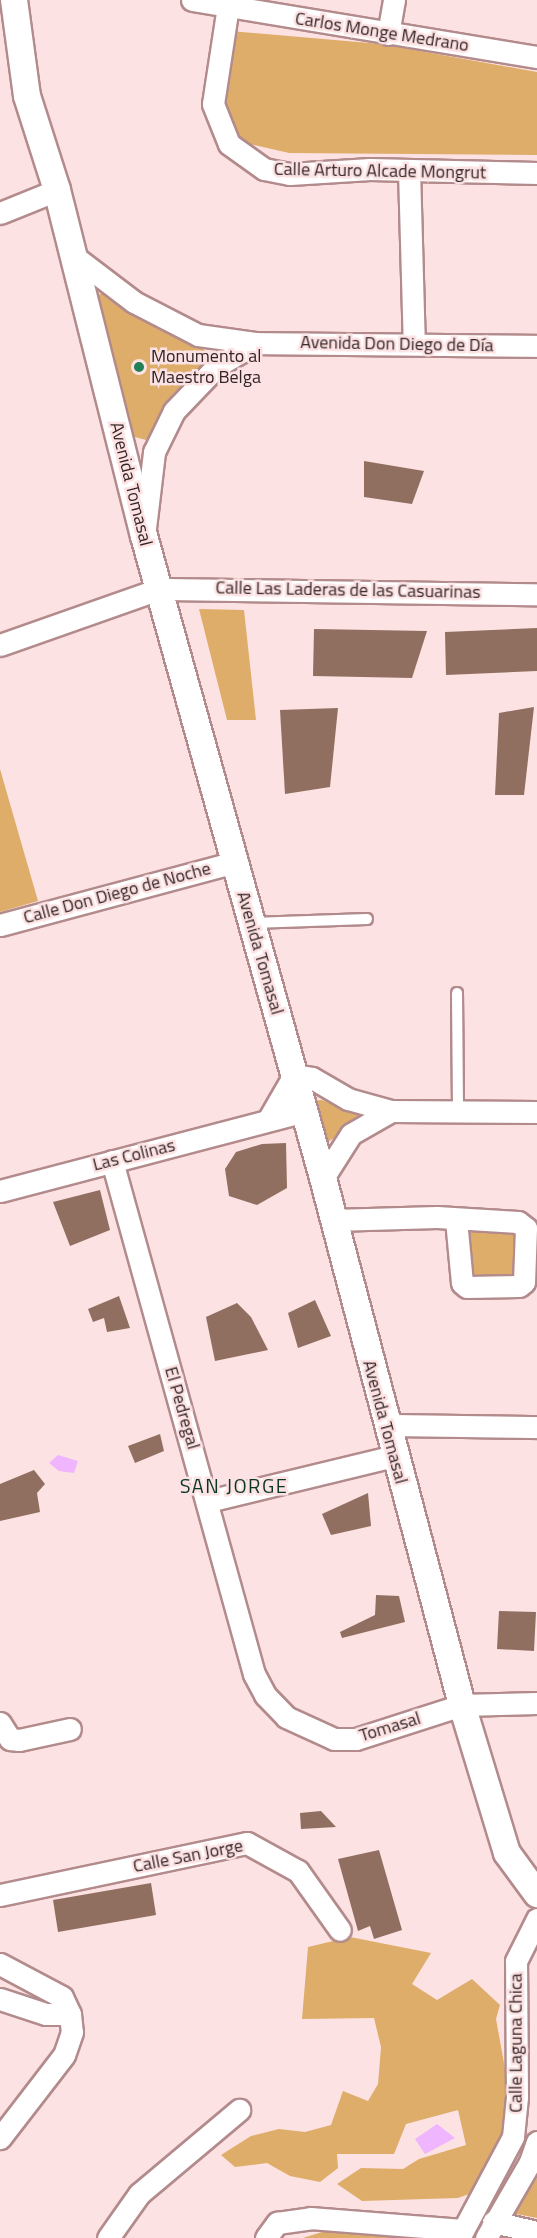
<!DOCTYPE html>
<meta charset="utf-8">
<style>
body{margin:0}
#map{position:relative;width:537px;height:2238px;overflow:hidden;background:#fce2e3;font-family:"Titillium Web",sans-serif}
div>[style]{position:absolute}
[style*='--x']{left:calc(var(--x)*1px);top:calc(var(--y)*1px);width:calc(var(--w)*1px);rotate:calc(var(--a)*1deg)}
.green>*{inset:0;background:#dfad6a}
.water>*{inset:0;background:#efb5fe}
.building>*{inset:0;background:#916f60}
.roads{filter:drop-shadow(2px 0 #b38b8c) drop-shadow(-2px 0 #b38b8c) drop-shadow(0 2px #b38b8c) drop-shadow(0 -2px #b38b8c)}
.service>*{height:10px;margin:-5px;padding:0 5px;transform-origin:5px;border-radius:5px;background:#fff}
.minor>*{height:21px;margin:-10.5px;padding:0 10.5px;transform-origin:10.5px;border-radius:10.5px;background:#fff}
.tertiary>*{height:26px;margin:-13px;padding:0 13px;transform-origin:13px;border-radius:13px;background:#fff}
.dots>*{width:16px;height:16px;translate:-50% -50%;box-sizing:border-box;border:3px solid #fce2e3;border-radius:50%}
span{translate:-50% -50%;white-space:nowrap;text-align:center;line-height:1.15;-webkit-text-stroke:5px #fce2e3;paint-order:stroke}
.street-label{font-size:18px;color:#342525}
.poi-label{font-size:18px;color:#342525}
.left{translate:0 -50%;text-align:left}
.neighbourhood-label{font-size:20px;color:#093622;letter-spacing:1.5px}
</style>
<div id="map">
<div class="green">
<div style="clip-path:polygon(230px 31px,381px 44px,537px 72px,537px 155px,289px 153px,250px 144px,228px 127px,220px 104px)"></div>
<div style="clip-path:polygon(105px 290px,200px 344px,205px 351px,200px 368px,172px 395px,146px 440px,131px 436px,96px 297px)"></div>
<div style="clip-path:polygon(199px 609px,244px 610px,256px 720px,227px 720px)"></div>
<div style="clip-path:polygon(0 769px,38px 901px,0 912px)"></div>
<div style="clip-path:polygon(322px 1100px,366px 1118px,326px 1143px,310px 1101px)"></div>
<div style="clip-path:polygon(520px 1229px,521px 1279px,467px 1279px,466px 1230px)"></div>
<div style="clip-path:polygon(350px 1937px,431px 1953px,412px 1984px,437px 2000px,472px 1979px,500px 2005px,496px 2019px,506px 2074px,509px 2120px,492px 2162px,472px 2193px,458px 2198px,362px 2201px,337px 2184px,361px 2168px,403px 2169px,419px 2159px,466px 2145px,458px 2110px,406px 2124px,394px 2154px,337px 2154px,338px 2168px,320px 2182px,290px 2176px,267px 2163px,235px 2167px,221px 2155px,251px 2136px,279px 2129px,305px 2132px,331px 2125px,343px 2091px,368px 2101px,378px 2084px,381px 2047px,374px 2018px,302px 2019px,308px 1947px)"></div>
<div style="clip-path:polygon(537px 2178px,537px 2218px,511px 2213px)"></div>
<div style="clip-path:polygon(325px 2231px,443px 2234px,442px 2238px,303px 2238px)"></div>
</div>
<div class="water">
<div style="clip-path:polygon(58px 1455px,78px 1461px,74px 1473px,59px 1471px,49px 1463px)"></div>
<div style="clip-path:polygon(437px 2124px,455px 2138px,425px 2154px,415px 2139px)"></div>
</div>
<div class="building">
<div style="clip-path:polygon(364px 461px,424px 471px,412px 504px,364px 497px)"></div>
<div style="clip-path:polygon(537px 628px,537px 671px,446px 675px,445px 632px)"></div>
<div style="clip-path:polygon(314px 629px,427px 631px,412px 678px,313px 676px)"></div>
<div style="clip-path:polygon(534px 707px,524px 795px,495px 795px,499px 713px)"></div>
<div style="clip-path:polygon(338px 708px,330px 787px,285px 794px,280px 710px)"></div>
<div style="clip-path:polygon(286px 1143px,287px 1188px,257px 1205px,229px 1196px,225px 1169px,236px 1152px,262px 1144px)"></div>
<div style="clip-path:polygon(100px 1190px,110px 1230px,70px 1246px,53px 1202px)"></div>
<div style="clip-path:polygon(119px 1296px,130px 1328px,107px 1332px,104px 1318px,93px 1322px,88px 1309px)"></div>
<div style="clip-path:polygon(315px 1300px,331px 1336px,298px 1348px,288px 1313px)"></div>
<div style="clip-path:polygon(237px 1303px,251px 1317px,268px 1350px,215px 1361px,206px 1317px)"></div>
<div style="clip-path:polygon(160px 1434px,164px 1451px,135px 1463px,128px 1446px)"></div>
<div style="clip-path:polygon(34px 1470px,45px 1484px,37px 1493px,40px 1512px,0 1521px,0 1484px)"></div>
<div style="clip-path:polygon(368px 1493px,371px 1526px,331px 1535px,322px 1514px)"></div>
<div style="clip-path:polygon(376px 1595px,399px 1596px,405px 1622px,342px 1638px,340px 1632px,375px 1615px)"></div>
<div style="clip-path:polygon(499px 1611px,536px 1612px,534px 1651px,497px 1649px)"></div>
<div style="clip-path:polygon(321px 1811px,336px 1827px,301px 1829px,300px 1813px)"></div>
<div style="clip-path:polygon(379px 1850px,402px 1930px,374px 1939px,370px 1926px,358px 1931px,338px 1859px)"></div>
<div style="clip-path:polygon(151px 1883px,156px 1915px,58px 1932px,53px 1900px)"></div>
</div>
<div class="roads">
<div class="service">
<div style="--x:252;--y:923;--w:115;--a:-2"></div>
<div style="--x:457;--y:993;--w:119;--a:89.5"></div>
</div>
<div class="minor">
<div style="--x:192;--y:0;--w:350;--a:9.4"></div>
<div style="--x:228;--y:6;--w:99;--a:98.7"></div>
<div style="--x:213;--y:104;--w:43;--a:68.2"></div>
<div style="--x:229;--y:144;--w:43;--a:35.5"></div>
<div style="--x:264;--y:169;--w:26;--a:11"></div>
<div style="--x:290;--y:174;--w:80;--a:-3.6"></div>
<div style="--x:370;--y:169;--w:167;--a:1.4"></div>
<div style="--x:388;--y:34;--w:35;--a:-80"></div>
<div style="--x:409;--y:170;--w:174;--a:88.4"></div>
<div style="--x:0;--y:213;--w:61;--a:-22"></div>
<div style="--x:75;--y:257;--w:74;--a:37.3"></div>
<div style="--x:134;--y:302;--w:72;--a:27.3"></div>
<div style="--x:198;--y:335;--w:59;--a:7.9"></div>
<div style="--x:256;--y:343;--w:281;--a:0.6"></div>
<div style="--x:145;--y:528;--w:77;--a:-83.2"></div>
<div style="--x:154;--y:452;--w:46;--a:-64"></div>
<div style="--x:174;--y:411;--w:62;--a:-46.3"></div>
<div style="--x:217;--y:366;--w:45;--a:-30.5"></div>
<div style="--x:0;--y:645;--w:169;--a:-19.4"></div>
<div style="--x:159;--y:589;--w:378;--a:0.8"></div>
<div style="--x:0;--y:925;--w:243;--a:-15"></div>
<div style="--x:268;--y:1120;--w:52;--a:-60"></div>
<div style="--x:294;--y:1075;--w:18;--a:9"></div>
<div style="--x:312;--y:1078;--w:42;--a:30.3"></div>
<div style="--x:348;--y:1099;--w:45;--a:15.6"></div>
<div style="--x:391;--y:1111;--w:146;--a:0.4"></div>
<div style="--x:112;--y:1161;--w:532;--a:74.53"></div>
<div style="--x:254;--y:1674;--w:24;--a:62"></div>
<div style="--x:265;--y:1695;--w:30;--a:46"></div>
<div style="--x:286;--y:1717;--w:53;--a:24.6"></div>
<div style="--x:334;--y:1739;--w:22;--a:0"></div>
<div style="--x:356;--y:1739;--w:111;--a:-17.8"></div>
<div style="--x:462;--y:1705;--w:75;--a:-1.5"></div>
<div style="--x:323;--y:1178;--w:52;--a:-57.5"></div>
<div style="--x:351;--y:1134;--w:46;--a:-29.9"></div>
<div style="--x:0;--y:1191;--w:314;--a:-14.7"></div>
<div style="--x:333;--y:1220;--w:104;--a:-1.7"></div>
<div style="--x:437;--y:1217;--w:81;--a:3.5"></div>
<div style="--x:518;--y:1222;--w:10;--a:37"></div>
<div style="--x:526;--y:1228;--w:54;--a:92.1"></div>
<div style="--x:524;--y:1282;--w:6;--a:141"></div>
<div style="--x:519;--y:1286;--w:52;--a:178.9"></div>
<div style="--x:467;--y:1287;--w:6;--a:-141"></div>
<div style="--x:462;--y:1283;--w:63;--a:-95.4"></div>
<div style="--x:386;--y:1425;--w:151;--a:0.8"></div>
<div style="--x:208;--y:1501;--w:191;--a:-13.6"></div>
<div style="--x:0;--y:1723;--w:19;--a:58"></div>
<div style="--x:10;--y:1739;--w:9;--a:6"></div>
<div style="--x:19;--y:1740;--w:52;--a:-12.2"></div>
<div style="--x:0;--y:1895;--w:252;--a:-11.9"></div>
<div style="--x:247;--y:1843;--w:58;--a:28.8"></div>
<div style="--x:298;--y:1871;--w:72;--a:54.6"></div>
<div style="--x:0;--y:1964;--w:70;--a:28"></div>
<div style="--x:62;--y:1997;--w:19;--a:65"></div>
<div style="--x:70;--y:2014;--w:18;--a:84"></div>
<div style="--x:72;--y:2032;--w:24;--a:109"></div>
<div style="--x:64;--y:2055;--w:105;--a:127.6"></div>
<div style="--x:0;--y:1999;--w:48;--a:18.1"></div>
<div style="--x:46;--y:2014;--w:24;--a:0"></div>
<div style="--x:493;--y:2222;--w:45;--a:12.8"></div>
<div style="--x:108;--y:2238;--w:54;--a:-54.8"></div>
<div style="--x:139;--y:2194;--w:131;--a:-40"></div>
<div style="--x:266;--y:2238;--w:19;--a:-54"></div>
<div style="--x:277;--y:2223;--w:34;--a:-8"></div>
<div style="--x:311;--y:2218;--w:151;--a:4.5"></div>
<div style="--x:459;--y:2238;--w:115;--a:-61.9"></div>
<div style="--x:513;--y:2137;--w:40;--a:-84.3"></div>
<div style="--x:517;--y:2097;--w:136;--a:-90.4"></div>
<div style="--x:516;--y:1961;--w:47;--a:-63.4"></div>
<div style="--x:486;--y:2238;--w:88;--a:-59.9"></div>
<div style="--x:530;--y:2162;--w:21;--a:-71"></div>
</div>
<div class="tertiary">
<div style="--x:14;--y:0;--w:97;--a:82.3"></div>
<div style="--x:27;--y:96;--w:99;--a:72.3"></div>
<div style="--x:57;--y:190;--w:357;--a:75.9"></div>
<div style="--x:144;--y:536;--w:666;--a:74.42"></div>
<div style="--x:323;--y:1178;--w:545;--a:75.22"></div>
<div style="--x:462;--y:1705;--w:155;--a:73.1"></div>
<div style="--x:507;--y:1853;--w:51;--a:53.8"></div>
</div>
</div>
<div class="dots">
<div style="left:139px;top:367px;background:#227f56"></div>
</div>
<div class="street-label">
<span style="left:382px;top:32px;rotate:9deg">Carlos Monge Medrano</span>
<span style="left:380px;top:171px;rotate:1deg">Calle Arturo Alcade Mongrut</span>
<span style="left:397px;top:344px;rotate:1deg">Avenida Don Diego de Día</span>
<span style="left:131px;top:484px;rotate:76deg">Avenida Tomasal</span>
<span style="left:348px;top:590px;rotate:1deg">Calle Las Laderas de las Casuarinas</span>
<span style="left:117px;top:893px;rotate:-15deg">Calle Don Diego de Noche</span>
<span style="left:260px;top:953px;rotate:74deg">Avenida Tomasal</span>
<span style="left:134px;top:1155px;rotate:-14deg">Las Colinas</span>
<span style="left:182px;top:1408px;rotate:74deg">El Pedregal</span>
<span style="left:385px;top:1422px;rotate:75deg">Avenida Tomasal</span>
<span style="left:390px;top:1727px;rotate:-17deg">Tomasal</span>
<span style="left:188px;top:1856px;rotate:-11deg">Calle San Jorge</span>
<span style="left:516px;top:2043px;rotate:-90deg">Calle Laguna Chica</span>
</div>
<div class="poi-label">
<span class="left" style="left:151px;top:367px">Monumento al<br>Maestro Belga</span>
</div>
<div class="neighbourhood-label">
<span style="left:234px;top:1485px">SAN JORGE</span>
</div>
</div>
